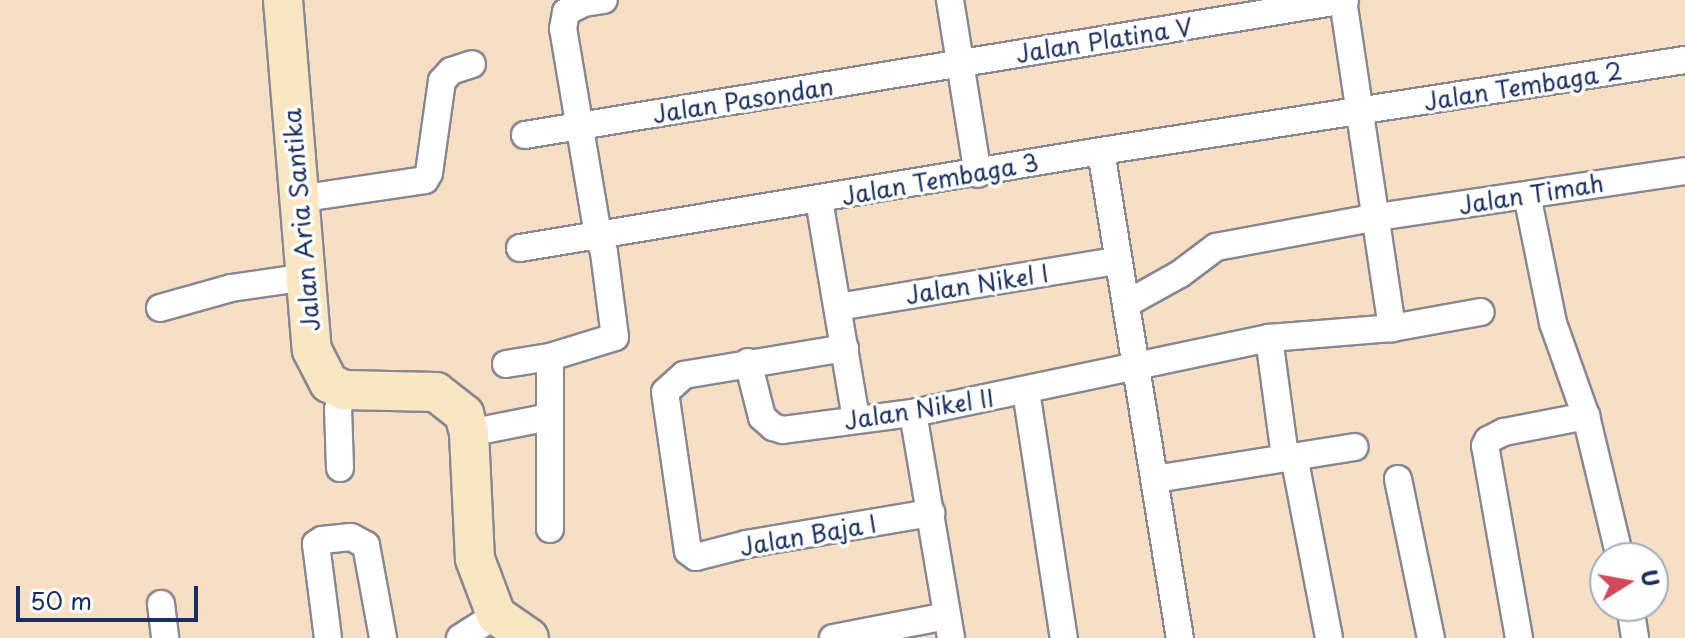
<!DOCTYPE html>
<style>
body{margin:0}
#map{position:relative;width:1685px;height:638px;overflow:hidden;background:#f6dfc5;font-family:"Playpen Sans",sans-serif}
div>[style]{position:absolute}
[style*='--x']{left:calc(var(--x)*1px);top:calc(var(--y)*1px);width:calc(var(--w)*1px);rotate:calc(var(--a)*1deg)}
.roads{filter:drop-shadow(2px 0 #888792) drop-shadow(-2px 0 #888792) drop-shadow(0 2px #888792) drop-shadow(0 -2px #888792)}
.street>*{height:26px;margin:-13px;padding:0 13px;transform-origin:13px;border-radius:13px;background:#fff}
.secondary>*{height:38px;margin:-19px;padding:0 19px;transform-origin:19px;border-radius:19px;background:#fbe6c4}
span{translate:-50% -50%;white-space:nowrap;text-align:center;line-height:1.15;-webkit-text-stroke:7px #fff;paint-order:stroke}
.street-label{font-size:24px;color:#1b2f5e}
.north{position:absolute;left:1589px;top:542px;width:80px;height:80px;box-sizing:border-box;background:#fff;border:2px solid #a4acbf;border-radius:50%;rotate:79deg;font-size:22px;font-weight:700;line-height:32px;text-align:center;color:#1b2f5e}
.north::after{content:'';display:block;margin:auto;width:28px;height:36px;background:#d1495b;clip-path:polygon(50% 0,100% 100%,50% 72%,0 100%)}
.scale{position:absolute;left:16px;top:586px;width:182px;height:36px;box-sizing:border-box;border:4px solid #1b2f5e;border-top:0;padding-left:10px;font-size:24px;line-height:28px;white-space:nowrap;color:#1b2f5e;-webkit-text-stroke:6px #fff;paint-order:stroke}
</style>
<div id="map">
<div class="roads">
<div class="street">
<div style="--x:950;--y:0;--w:176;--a:80.9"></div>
<div style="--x:1343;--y:0;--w:332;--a:81.5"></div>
<div style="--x:525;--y:135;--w:831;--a:-9.35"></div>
<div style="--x:1101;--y:151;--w:493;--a:80.8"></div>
<div style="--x:1527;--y:195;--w:131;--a:78.5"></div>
<div style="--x:1553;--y:323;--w:99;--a:70.5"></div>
<div style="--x:1586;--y:416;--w:146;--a:76.5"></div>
<div style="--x:298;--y:199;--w:128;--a:-8.5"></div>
<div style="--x:425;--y:180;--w:8;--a:-60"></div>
<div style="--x:429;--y:173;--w:93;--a:-82"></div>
<div style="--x:442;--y:81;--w:13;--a:-48"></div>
<div style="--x:451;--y:71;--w:22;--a:-18"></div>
<div style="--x:819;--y:200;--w:222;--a:80.4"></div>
<div style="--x:520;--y:248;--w:589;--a:-9.48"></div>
<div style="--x:1101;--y:151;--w:591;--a:-8.86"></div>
<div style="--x:1126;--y:304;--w:62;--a:-29.1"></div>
<div style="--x:1180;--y:274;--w:45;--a:-36.9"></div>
<div style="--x:1216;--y:247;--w:165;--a:-10.5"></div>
<div style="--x:1378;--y:217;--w:310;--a:-8.5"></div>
<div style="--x:838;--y:307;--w:282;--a:-9.4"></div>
<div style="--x:160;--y:308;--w:74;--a:-15.7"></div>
<div style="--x:231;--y:288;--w:76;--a:-8.3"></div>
<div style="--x:1269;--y:338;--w:119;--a:82.3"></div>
<div style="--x:845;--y:348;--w:163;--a:170.5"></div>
<div style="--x:684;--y:375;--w:25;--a:138"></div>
<div style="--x:665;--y:392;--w:161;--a:81.8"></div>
<div style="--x:688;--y:551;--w:10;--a:37"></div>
<div style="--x:696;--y:557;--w:53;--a:-14.3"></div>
<div style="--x:747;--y:544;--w:187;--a:-9.6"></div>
<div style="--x:550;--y:357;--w:172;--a:90"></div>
<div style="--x:748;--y:362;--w:57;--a:75.7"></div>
<div style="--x:762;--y:417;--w:15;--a:42"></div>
<div style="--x:773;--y:427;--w:10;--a:17"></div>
<div style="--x:783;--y:430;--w:131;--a:-7.5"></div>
<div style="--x:913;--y:413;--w:364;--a:-11.9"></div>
<div style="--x:1269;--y:338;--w:123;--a:-4.6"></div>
<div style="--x:1392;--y:328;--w:90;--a:-10.2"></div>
<div style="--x:506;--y:364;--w:45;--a:-9"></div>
<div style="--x:550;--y:357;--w:68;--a:-17.1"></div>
<div style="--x:615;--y:337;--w:86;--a:-97.4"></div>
<div style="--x:604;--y:252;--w:18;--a:-109"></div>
<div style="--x:598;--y:235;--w:209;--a:-99.6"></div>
<div style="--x:563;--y:29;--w:17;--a:-80"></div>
<div style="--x:566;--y:12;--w:20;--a:-27"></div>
<div style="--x:584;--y:3;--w:20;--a:-9"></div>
<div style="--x:1026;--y:391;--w:250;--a:81.3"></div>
<div style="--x:913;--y:413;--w:228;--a:80.4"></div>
<div style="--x:469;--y:433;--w:82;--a:-11.3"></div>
<div style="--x:1294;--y:456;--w:185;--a:79.1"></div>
<div style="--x:340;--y:468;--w:59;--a:-91.9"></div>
<div style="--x:338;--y:409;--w:20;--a:-72"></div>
<div style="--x:1155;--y:479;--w:202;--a:-9.1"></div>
<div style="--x:1398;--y:479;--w:162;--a:78.3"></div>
<div style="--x:161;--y:604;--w:34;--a:83"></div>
<div style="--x:1630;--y:606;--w:32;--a:81"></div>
<div style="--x:328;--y:638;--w:95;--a:-97.3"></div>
<div style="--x:316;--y:544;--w:7;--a:-34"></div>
<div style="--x:322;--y:540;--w:29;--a:-6"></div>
<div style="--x:351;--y:537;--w:17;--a:28"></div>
<div style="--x:366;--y:545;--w:95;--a:79.6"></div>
<div style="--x:460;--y:638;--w:43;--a:-32.6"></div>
<div style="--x:833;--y:638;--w:116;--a:-10.9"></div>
<div style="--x:1519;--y:638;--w:195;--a:-100"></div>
<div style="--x:1485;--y:446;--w:7;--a:-63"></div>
<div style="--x:1488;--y:440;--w:18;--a:-27"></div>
<div style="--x:1504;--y:432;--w:84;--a:-11"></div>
</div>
<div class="secondary">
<div style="--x:283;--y:0;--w:351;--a:85.3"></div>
<div style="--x:312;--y:350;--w:37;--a:63"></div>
<div style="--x:329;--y:383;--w:17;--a:25"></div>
<div style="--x:344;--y:390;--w:92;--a:1.2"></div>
<div style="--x:436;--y:392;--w:36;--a:38"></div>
<div style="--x:464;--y:414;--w:20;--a:75"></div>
<div style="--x:469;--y:433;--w:126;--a:87.3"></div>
<div style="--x:475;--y:559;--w:60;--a:69.4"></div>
<div style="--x:496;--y:615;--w:40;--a:34.9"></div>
</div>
</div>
<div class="street-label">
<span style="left:1104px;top:40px;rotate:-9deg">Jalan Platina V</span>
<span style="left:1523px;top:86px;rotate:-9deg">Jalan Tembaga 2</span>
<span style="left:743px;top:100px;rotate:-9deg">Jalan Pasondan</span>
<span style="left:940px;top:179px;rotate:-10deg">Jalan Tembaga 3</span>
<span style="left:1531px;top:194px;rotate:-9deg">Jalan Timah</span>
<span style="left:301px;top:220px;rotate:-95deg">Jalan Aria Santika</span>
<span style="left:977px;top:284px;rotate:-9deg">Jalan Nikel I</span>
<span style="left:919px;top:409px;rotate:-9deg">Jalan Nikel II</span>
<span style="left:808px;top:535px;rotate:-10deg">Jalan Baja I</span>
</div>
<div class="north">U</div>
<div class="scale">50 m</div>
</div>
